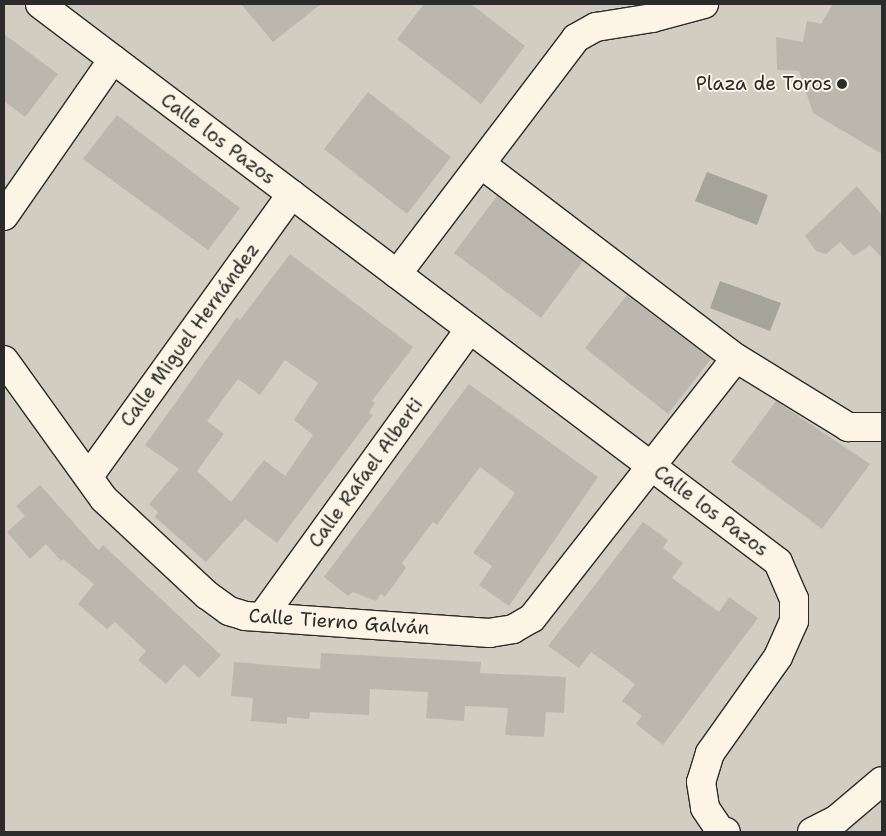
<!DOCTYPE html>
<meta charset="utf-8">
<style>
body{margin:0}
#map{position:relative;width:886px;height:836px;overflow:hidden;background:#efe9da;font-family:"Shantell Sans",sans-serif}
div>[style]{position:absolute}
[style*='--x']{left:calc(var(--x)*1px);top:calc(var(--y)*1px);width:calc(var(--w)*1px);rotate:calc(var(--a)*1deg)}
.green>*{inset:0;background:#d2cdc0}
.water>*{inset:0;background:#a6a399}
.building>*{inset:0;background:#bcb7ac}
.roads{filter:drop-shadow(1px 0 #2b2b2b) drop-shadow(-1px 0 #2b2b2b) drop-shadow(0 1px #2b2b2b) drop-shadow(0 -1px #2b2b2b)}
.street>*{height:28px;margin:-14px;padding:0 14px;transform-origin:14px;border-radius:14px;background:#fcf5e5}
.dots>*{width:14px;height:14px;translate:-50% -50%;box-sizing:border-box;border:2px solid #fcf5e5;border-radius:50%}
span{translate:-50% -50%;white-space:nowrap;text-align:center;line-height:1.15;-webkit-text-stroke:4px #fcf5e5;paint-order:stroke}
.poi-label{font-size:19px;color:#2b2b2b}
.right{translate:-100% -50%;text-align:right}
.street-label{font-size:19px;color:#2b2b2b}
.frame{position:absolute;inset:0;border:5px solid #2b2b2b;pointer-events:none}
</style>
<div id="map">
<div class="green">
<div style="clip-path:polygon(4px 4px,882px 4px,882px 832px,4px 832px)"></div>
</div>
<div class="water">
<div style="clip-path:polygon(707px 172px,768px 195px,757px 225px,695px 201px)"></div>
<div style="clip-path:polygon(720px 281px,781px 303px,770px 331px,710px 308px)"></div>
</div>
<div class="building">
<div style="clip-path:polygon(241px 4px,321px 4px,273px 42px)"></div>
<div style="clip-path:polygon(424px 4px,471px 4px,525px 46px,481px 104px,397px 39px)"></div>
<div style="clip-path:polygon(833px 4px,882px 4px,882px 154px,813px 113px,799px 71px,777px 70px,776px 37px,803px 42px,807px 21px,821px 24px)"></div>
<div style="clip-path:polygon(4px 34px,58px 74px,25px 117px,4px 101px)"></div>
<div style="clip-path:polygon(368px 92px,451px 157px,407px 214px,324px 149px)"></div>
<div style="clip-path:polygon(117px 115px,240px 208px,208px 250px,83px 159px)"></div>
<div style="clip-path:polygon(857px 186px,882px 215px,882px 258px,870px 245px,854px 256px,840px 242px,826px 254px,816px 251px,805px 236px)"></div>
<div style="clip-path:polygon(497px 196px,583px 261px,541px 318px,454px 253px)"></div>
<div style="clip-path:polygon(evenodd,290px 254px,413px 347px,372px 401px,375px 403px,369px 413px,373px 415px,277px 543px,245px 519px,206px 562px,155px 517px,158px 512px,149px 504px,179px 469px,145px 445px,237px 317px,240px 320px,290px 254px,285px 360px,318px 383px,294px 420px,313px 435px,285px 476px,264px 460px,231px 502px,197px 471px,224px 434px,207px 421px,238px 379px,260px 395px,285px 360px)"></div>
<div style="clip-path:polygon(627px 295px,711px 359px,668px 414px,585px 348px)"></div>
<div style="clip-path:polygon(469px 384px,598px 477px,509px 606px,479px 585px,492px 566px,473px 553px,515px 493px,480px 467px,437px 525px,433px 522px,402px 563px,406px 568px,385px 597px,381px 594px,376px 601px,353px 592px,348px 596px,324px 577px)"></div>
<div style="clip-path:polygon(776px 401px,870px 464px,822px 529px,731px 462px)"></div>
<div style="clip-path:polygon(40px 485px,98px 550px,103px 545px,221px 655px,199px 678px,184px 664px,166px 684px,138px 660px,146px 651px,115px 622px,107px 629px,78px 604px,94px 584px,63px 559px,61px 561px,46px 544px,30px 559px,7px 532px,25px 516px,16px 506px)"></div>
<div style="clip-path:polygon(643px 522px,668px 540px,663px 548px,683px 563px,672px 578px,719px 612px,729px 597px,758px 618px,663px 745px,636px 724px,642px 716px,622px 701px,635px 684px,591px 652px,579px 668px,548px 646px)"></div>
<div style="clip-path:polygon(321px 653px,481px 662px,480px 673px,566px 677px,564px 713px,546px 712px,544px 737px,505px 735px,508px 708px,465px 706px,464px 721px,426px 718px,428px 692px,370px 689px,369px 715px,310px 712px,309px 719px,287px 717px,287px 724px,251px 721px,253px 698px,231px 696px,234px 662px,320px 669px)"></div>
</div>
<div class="roads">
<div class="street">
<div style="--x:40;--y:4;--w:925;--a:37.09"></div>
<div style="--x:778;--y:562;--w:40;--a:66.6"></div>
<div style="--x:794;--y:599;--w:22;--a:90"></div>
<div style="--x:794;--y:621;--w:39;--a:114"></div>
<div style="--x:778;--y:657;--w:118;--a:125.3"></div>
<div style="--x:710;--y:753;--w:30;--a:107"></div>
<div style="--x:701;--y:782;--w:26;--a:81"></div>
<div style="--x:705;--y:808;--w:27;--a:56"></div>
<div style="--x:720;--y:830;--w:6;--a:18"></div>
<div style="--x:481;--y:164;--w:320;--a:37.3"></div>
<div style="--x:736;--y:358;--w:132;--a:31.6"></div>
<div style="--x:848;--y:427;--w:34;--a:0"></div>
<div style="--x:4;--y:216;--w:191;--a:-55.2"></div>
<div style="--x:397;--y:274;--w:296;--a:-52.8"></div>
<div style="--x:576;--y:38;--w:23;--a:-29"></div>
<div style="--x:596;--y:27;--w:57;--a:-9.1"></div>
<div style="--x:652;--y:18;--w:54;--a:-15.1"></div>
<div style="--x:4;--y:360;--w:171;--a:54.3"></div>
<div style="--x:104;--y:499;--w:141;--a:43"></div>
<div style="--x:207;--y:595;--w:27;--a:36"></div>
<div style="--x:229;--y:611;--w:17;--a:17"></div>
<div style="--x:245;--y:616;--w:245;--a:4"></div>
<div style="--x:489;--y:633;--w:24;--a:-9"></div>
<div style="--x:513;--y:629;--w:22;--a:-30"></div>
<div style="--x:532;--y:618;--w:330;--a:-51.9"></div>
<div style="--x:89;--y:476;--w:347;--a:-54.3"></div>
<div style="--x:262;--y:617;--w:355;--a:-54.2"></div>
<div style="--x:812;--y:832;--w:27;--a:-27"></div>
<div style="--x:836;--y:820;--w:60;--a:-40.3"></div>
</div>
</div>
<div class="dots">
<div style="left:842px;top:84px;background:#2b2b2b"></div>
</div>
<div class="poi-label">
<span class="right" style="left:832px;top:84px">Plaza de Toros</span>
</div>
<div class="street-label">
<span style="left:218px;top:139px;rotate:37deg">Calle los Pazos</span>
<span style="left:190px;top:335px;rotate:-54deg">Calle Miguel Hernández</span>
<span style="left:366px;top:473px;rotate:-54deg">Calle Rafael Alberti</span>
<span style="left:711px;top:511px;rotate:37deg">Calle los Pazos</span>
<span style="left:339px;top:622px;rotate:4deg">Calle Tierno Galván</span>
</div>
<div class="frame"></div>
</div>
